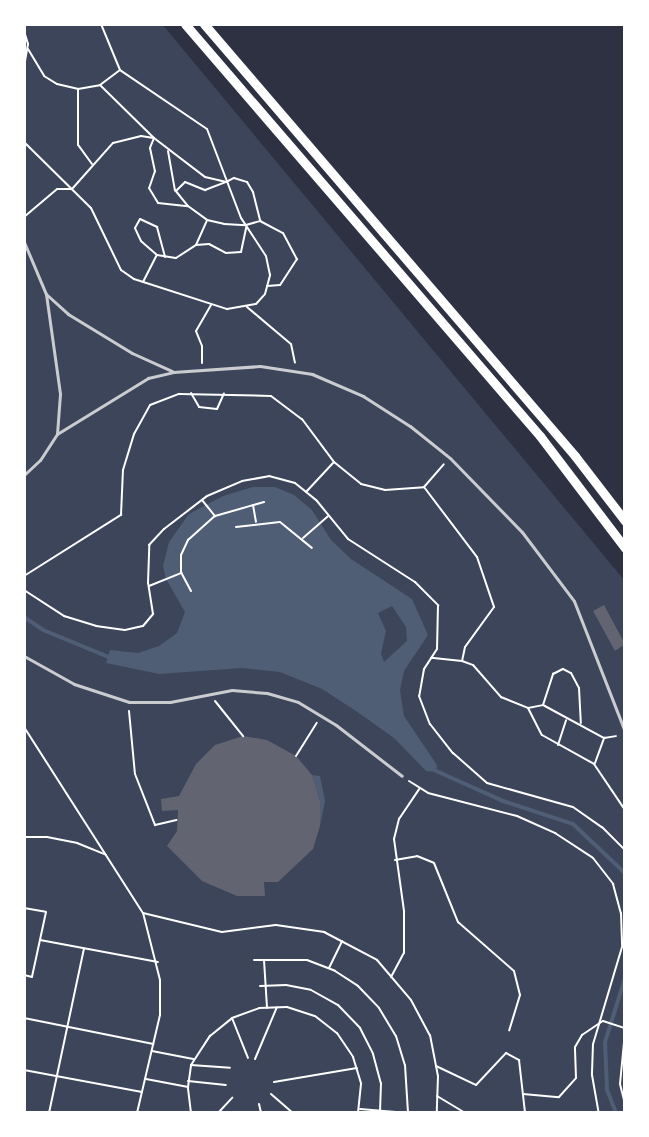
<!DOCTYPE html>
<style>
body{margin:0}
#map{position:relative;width:649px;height:1137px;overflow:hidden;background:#2d3142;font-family:"PT Serif",serif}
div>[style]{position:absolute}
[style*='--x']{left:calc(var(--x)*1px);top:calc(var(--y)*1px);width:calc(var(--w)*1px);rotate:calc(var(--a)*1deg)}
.green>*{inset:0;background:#3c4559}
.water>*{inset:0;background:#4f5d75}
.stream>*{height:4px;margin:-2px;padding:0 2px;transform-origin:2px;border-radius:2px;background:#4f5d75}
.building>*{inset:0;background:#626471}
.path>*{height:2px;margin:-1px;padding:0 1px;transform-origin:1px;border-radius:1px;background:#fff}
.service>*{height:3px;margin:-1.5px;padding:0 1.5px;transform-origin:1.5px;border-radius:1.5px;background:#caccd0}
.primary>*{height:9px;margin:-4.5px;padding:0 4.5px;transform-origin:4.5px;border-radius:4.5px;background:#fff}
span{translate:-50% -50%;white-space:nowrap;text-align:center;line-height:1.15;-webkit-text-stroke:4.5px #fff;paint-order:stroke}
.frame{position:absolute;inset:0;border:26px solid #fff;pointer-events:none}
</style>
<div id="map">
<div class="green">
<div style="clip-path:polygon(24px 24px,162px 24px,625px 581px,625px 1113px,24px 1113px)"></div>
</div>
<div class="water">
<div style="clip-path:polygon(evenodd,253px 487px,275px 487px,294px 495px,312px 510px,331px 540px,351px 559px,412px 599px,428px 635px,404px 671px,400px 690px,404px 716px,437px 765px,436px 772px,426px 771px,394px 738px,356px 711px,322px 689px,280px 672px,242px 668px,159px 674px,106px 663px,110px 650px,138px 653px,159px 646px,177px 633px,185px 612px,166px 579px,163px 566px,169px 542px,189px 514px,223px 496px,253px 487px,392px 606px,406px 627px,407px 641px,384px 662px,381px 654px,386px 631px,378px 613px,392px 606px)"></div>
<div style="clip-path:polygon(312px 775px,320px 776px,325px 801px,320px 826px,320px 801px)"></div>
</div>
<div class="stream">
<div style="--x:24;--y:617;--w:23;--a:34"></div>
<div style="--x:43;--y:630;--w:74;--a:22.4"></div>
<div style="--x:434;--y:770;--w:76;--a:24.2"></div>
<div style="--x:503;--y:801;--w:74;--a:18.2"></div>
<div style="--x:573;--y:824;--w:71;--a:43.3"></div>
<div style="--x:616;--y:1113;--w:26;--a:-111"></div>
<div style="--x:607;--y:1089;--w:47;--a:-92.4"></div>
<div style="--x:605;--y:1042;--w:67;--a:-72.6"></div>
</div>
<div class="building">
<div style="clip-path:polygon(604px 605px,625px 644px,615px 651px,593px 611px)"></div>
<div style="clip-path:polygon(243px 736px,267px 740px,296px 756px,312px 775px,320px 801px,320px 826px,313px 849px,278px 882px,264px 882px,265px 896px,237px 896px,202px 881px,167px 846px,177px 831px,178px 810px,162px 811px,161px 799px,179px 796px,196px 764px,215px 745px)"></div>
</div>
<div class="path">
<div style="--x:24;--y:31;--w:14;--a:73"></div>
<div style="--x:28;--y:44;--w:23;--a:100"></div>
<div style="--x:28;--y:49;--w:31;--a:59"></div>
<div style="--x:44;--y:76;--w:15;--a:32"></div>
<div style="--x:57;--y:84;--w:22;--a:13"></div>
<div style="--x:100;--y:85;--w:25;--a:-37"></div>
<div style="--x:24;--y:142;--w:94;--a:44.6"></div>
<div style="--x:91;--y:208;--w:69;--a:64.2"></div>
<div style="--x:121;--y:270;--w:16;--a:35"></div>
<div style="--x:134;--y:279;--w:98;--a:17.9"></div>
<div style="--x:227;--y:309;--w:29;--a:-10"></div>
<div style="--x:256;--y:304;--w:13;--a:-48"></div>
<div style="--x:265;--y:294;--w:20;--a:-75"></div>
<div style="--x:270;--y:275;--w:19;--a:-102"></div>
<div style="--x:266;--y:256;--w:45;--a:-123.3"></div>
<div style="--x:241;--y:218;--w:95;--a:-110.9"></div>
<div style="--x:207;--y:129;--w:105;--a:-145.9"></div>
<div style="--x:120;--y:70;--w:50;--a:-112.4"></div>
<div style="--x:168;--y:151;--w:40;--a:80"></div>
<div style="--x:175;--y:190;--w:21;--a:51"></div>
<div style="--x:188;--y:206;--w:24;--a:36"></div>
<div style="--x:207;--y:220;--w:17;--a:13"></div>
<div style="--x:224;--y:224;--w:22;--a:3"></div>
<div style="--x:246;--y:225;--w:15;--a:-16"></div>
<div style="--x:92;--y:164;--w:24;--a:-126"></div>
<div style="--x:78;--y:145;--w:56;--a:-90"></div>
<div style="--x:78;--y:89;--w:22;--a:-10"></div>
<div style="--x:100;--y:85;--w:76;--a:44.5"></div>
<div style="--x:154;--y:138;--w:11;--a:112"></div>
<div style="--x:150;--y:148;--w:24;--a:78"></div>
<div style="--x:155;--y:171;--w:18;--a:109"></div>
<div style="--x:149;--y:188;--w:17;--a:59"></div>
<div style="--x:158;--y:203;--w:30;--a:6"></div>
<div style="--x:177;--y:190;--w:11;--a:-45"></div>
<div style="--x:185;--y:182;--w:22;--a:22"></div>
<div style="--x:205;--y:190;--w:22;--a:-21"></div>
<div style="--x:24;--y:217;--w:43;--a:-40.3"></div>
<div style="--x:57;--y:189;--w:15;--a:0"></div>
<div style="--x:72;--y:189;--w:62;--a:-48.3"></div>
<div style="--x:113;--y:143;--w:29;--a:-14"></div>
<div style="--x:141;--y:136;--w:13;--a:9"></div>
<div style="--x:154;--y:138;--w:64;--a:37.4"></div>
<div style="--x:205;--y:177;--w:22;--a:13"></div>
<div style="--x:226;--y:182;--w:9;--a:-27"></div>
<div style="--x:234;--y:178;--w:14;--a:17"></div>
<div style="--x:247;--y:182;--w:12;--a:59"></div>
<div style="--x:253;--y:192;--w:30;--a:76"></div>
<div style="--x:260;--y:221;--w:26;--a:28"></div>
<div style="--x:283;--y:233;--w:30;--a:62"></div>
<div style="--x:297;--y:259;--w:31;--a:123"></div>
<div style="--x:280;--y:285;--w:13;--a:176"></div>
<div style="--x:196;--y:245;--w:13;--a:-4"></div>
<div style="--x:209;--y:244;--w:19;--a:28"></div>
<div style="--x:226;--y:253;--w:15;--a:-4"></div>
<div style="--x:241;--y:252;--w:25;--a:-78"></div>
<div style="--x:157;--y:255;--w:21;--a:-139"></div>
<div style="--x:141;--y:241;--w:14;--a:-115"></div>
<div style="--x:135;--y:228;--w:10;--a:-61"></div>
<div style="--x:140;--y:219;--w:19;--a:25"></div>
<div style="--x:157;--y:227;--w:31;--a:75"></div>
<div style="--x:143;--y:282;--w:30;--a:-63"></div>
<div style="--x:157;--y:255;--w:19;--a:9"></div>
<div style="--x:176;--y:258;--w:24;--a:-33"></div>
<div style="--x:196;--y:245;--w:27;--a:-66"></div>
<div style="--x:247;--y:307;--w:57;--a:40.1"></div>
<div style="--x:291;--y:344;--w:19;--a:78"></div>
<div style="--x:202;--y:363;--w:17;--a:-90"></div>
<div style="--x:202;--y:346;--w:16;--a:-112"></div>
<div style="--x:196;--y:331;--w:30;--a:-60"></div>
<div style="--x:191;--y:393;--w:16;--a:60"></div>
<div style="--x:199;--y:407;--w:18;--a:6"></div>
<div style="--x:217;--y:409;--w:17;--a:-66"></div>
<div style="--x:424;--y:487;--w:88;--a:52.9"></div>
<div style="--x:477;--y:557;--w:53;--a:71.2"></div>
<div style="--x:494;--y:607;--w:49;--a:125.9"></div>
<div style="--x:465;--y:647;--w:14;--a:102"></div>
<div style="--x:462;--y:661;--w:31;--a:-174"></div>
<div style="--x:306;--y:492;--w:41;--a:-47"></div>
<div style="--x:202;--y:500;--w:21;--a:51"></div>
<div style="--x:253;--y:505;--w:17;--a:80"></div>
<div style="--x:236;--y:527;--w:44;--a:-6.5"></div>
<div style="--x:280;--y:522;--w:41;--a:39.1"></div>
<div style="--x:303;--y:538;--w:33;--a:-41"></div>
<div style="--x:24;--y:576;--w:115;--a:-32.2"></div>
<div style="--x:121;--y:515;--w:45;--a:-87.5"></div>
<div style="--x:123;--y:470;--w:38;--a:-73"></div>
<div style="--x:134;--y:434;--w:33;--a:-61"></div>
<div style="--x:150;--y:405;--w:31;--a:-21"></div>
<div style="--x:179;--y:394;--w:92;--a:1.2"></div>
<div style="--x:271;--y:396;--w:39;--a:37"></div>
<div style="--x:302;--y:419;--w:54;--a:53.3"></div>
<div style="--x:334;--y:462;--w:35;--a:39"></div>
<div style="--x:361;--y:484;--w:25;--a:14"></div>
<div style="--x:385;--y:490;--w:39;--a:-4"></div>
<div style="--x:424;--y:487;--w:30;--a:-49"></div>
<div style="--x:149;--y:586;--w:35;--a:-22"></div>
<div style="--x:24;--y:590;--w:48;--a:33"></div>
<div style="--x:64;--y:616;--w:34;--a:17"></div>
<div style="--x:96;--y:626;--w:29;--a:8"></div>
<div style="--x:125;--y:630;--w:18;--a:-13"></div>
<div style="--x:143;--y:626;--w:16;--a:-50"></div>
<div style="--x:153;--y:614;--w:31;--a:-99"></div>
<div style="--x:148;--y:583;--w:38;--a:-88"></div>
<div style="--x:149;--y:545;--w:22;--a:-47"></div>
<div style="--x:164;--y:529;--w:54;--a:-37.5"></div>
<div style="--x:207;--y:496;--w:38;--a:-23"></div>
<div style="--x:242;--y:481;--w:27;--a:-10"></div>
<div style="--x:269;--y:476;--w:27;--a:15"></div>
<div style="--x:295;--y:483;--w:28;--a:39"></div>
<div style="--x:317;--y:501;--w:49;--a:50.8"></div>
<div style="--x:348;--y:539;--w:80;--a:32.7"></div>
<div style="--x:415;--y:582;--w:33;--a:45"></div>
<div style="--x:438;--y:605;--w:44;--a:91.3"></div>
<div style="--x:437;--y:649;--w:24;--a:123"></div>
<div style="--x:424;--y:669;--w:27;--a:100"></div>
<div style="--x:419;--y:696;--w:30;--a:69"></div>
<div style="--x:430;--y:724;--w:37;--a:52"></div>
<div style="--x:453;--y:753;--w:45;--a:41.4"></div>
<div style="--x:487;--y:783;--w:89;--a:15.6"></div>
<div style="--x:573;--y:807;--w:35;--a:35"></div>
<div style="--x:602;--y:827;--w:33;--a:45"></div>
<div style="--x:191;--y:591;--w:21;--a:-118"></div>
<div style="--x:181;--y:572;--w:17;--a:-90"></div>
<div style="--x:181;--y:555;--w:17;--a:-65"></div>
<div style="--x:188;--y:540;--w:36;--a:-42"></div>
<div style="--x:215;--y:516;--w:51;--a:-15.9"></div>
<div style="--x:462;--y:661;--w:12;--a:20"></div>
<div style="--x:473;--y:665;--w:43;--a:48.8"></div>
<div style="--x:501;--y:697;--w:29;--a:22"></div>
<div style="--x:528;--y:708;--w:30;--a:63"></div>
<div style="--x:542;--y:735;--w:60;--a:29.1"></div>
<div style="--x:594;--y:764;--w:55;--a:56"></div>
<div style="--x:215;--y:701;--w:45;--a:51.3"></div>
<div style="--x:543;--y:705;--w:33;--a:-72"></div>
<div style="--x:553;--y:674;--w:11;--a:-27"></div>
<div style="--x:563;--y:669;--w:9;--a:27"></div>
<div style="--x:571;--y:673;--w:17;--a:62"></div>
<div style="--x:579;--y:688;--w:35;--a:87"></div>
<div style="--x:528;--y:708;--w:15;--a:-11"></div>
<div style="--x:543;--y:705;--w:69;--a:28.4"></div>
<div style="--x:129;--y:711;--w:63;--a:84.6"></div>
<div style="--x:135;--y:774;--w:55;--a:68.6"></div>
<div style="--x:155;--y:825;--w:22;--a:-13"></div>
<div style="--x:24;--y:727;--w:221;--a:57.4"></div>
<div style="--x:143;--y:913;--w:81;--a:13.5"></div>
<div style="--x:222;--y:932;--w:54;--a:-7.4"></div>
<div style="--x:276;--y:925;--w:49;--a:8.3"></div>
<div style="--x:324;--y:932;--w:60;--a:27.8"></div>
<div style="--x:377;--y:960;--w:52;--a:49.6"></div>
<div style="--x:411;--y:1000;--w:40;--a:62"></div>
<div style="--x:430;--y:1035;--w:42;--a:79"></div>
<div style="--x:438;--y:1076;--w:37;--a:92"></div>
<div style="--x:558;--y:745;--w:26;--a:-72"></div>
<div style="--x:296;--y:756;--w:39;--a:-58"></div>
<div style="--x:595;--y:763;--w:27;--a:-70"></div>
<div style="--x:604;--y:738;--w:12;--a:-9"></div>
<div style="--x:409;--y:781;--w:22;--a:32"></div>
<div style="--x:428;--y:793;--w:92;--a:14.5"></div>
<div style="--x:517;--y:816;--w:42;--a:24.1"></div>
<div style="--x:555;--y:833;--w:45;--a:33.3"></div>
<div style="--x:593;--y:858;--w:33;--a:52"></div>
<div style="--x:613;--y:884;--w:30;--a:75"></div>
<div style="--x:621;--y:913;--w:34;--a:88"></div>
<div style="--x:622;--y:947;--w:101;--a:106.6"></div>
<div style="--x:593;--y:1044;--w:31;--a:92"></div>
<div style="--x:592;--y:1075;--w:39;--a:80"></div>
<div style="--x:24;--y:837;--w:23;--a:0"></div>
<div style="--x:47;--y:837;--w:31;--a:11"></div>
<div style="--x:77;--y:843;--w:31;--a:22"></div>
<div style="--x:395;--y:860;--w:22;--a:-10"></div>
<div style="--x:417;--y:856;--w:18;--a:22"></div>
<div style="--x:434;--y:863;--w:64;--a:67.9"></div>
<div style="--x:458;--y:922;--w:74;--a:41.2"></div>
<div style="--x:514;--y:971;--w:25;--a:76"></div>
<div style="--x:520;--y:995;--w:37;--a:107"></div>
<div style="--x:24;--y:908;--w:22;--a:10"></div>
<div style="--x:46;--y:912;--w:66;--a:102.2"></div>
<div style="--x:32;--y:977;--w:8;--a:-166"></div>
<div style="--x:40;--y:940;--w:120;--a:10.6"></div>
<div style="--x:254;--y:960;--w:53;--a:0"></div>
<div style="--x:307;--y:960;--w:30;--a:21"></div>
<div style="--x:335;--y:971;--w:27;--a:33"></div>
<div style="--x:358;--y:986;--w:30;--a:46"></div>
<div style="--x:379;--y:1008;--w:33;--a:59"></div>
<div style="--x:396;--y:1036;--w:30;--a:73"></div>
<div style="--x:405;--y:1065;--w:48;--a:86.4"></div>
<div style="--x:264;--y:960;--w:48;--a:86.4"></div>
<div style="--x:329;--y:968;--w:30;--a:-64"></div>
<div style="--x:391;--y:977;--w:27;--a:-62"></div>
<div style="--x:404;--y:953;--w:42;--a:-90"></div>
<div style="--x:404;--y:911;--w:73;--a:-97.9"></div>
<div style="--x:394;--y:839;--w:21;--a:-76"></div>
<div style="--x:399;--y:819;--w:36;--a:-56"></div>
<div style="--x:260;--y:986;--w:26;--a:-2"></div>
<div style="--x:286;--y:985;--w:25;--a:11"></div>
<div style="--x:311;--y:990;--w:31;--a:29"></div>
<div style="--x:338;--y:1005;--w:32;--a:46"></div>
<div style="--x:360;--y:1028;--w:29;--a:63"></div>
<div style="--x:373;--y:1054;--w:30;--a:75"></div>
<div style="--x:381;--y:1083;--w:30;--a:92"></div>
<div style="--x:24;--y:1018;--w:132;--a:11.4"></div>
<div style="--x:232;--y:1018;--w:43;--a:68.2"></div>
<div style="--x:625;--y:1032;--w:52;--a:95.5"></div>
<div style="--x:620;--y:1084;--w:21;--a:76"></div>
<div style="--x:152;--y:1051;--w:42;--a:11"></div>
<div style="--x:255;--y:1059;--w:56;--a:-67.1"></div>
<div style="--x:191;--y:1065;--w:39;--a:4"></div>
<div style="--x:436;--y:1066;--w:44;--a:25.4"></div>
<div style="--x:476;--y:1085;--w:44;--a:-46.8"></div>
<div style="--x:506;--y:1053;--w:15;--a:28"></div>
<div style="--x:519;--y:1060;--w:53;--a:83.5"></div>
<div style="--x:24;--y:1070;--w:120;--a:10.6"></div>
<div style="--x:146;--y:1079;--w:43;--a:10.8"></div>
<div style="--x:188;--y:1081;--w:38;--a:6"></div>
<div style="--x:274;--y:1082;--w:84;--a:-9.6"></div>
<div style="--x:271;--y:1094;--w:29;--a:41"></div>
<div style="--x:523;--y:1094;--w:36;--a:5"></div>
<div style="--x:559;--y:1097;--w:25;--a:-48"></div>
<div style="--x:576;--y:1078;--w:31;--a:-92"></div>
<div style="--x:575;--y:1047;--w:14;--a:-60"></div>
<div style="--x:582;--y:1035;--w:25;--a:-34"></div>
<div style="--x:603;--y:1021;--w:23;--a:18"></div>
<div style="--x:437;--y:1096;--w:33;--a:31"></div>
<div style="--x:259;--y:1104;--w:9;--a:77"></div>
<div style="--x:360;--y:1109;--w:48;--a:4.8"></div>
<div style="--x:49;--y:1113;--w:168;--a:-78"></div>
<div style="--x:137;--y:1113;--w:101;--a:-76.8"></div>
<div style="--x:160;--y:1015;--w:35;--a:-90"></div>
<div style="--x:160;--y:980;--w:69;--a:-104.2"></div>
<div style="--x:191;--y:1113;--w:26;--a:-97"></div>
<div style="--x:188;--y:1087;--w:22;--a:-82"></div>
<div style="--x:191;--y:1065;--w:35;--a:-57"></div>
<div style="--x:210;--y:1036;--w:28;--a:-39"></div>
<div style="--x:232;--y:1018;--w:29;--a:-20"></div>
<div style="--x:259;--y:1008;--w:28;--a:-2"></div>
<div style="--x:287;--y:1007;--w:29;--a:18"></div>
<div style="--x:315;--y:1016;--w:28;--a:38"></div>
<div style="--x:337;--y:1033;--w:29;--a:56"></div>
<div style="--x:353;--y:1057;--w:28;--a:73"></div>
<div style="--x:361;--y:1084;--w:29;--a:96"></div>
<div style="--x:218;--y:1113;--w:21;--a:-47"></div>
</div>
<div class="service">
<div style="--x:24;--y:242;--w:56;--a:67.1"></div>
<div style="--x:46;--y:294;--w:101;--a:82"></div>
<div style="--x:60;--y:394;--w:40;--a:94.3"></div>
<div style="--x:57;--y:434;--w:31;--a:123"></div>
<div style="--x:40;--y:460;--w:22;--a:137"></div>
<div style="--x:46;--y:294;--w:30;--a:42"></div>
<div style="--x:68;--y:314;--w:75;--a:31.4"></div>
<div style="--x:132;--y:353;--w:44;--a:24.2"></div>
<div style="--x:57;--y:434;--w:107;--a:-31.6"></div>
<div style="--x:148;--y:378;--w:26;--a:-13"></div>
<div style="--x:173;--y:372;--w:87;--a:-3.9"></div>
<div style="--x:260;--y:366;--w:53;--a:8.7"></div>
<div style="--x:312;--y:374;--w:56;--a:23.3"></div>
<div style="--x:363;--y:396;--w:56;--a:32.6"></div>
<div style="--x:410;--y:426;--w:51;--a:38.7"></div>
<div style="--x:450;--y:458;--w:103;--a:45.8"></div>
<div style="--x:522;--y:532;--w:86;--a:53"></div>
<div style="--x:574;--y:601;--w:141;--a:68.7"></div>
<div style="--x:24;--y:656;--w:57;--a:29.2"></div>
<div style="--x:74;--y:684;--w:58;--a:18.1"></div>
<div style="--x:129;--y:702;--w:41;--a:0"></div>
<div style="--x:170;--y:702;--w:63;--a:-11"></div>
<div style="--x:232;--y:690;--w:35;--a:5"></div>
<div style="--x:267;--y:693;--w:32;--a:16"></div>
<div style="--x:298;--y:702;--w:44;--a:31.2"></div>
<div style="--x:336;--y:725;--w:83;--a:37.7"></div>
</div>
<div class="primary">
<div style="--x:185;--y:24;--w:544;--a:49.25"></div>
<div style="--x:540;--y:436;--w:141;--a:52.8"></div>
<div style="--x:204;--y:24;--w:569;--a:49.34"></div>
<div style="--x:575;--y:456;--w:82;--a:52.4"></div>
</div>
<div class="frame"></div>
</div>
